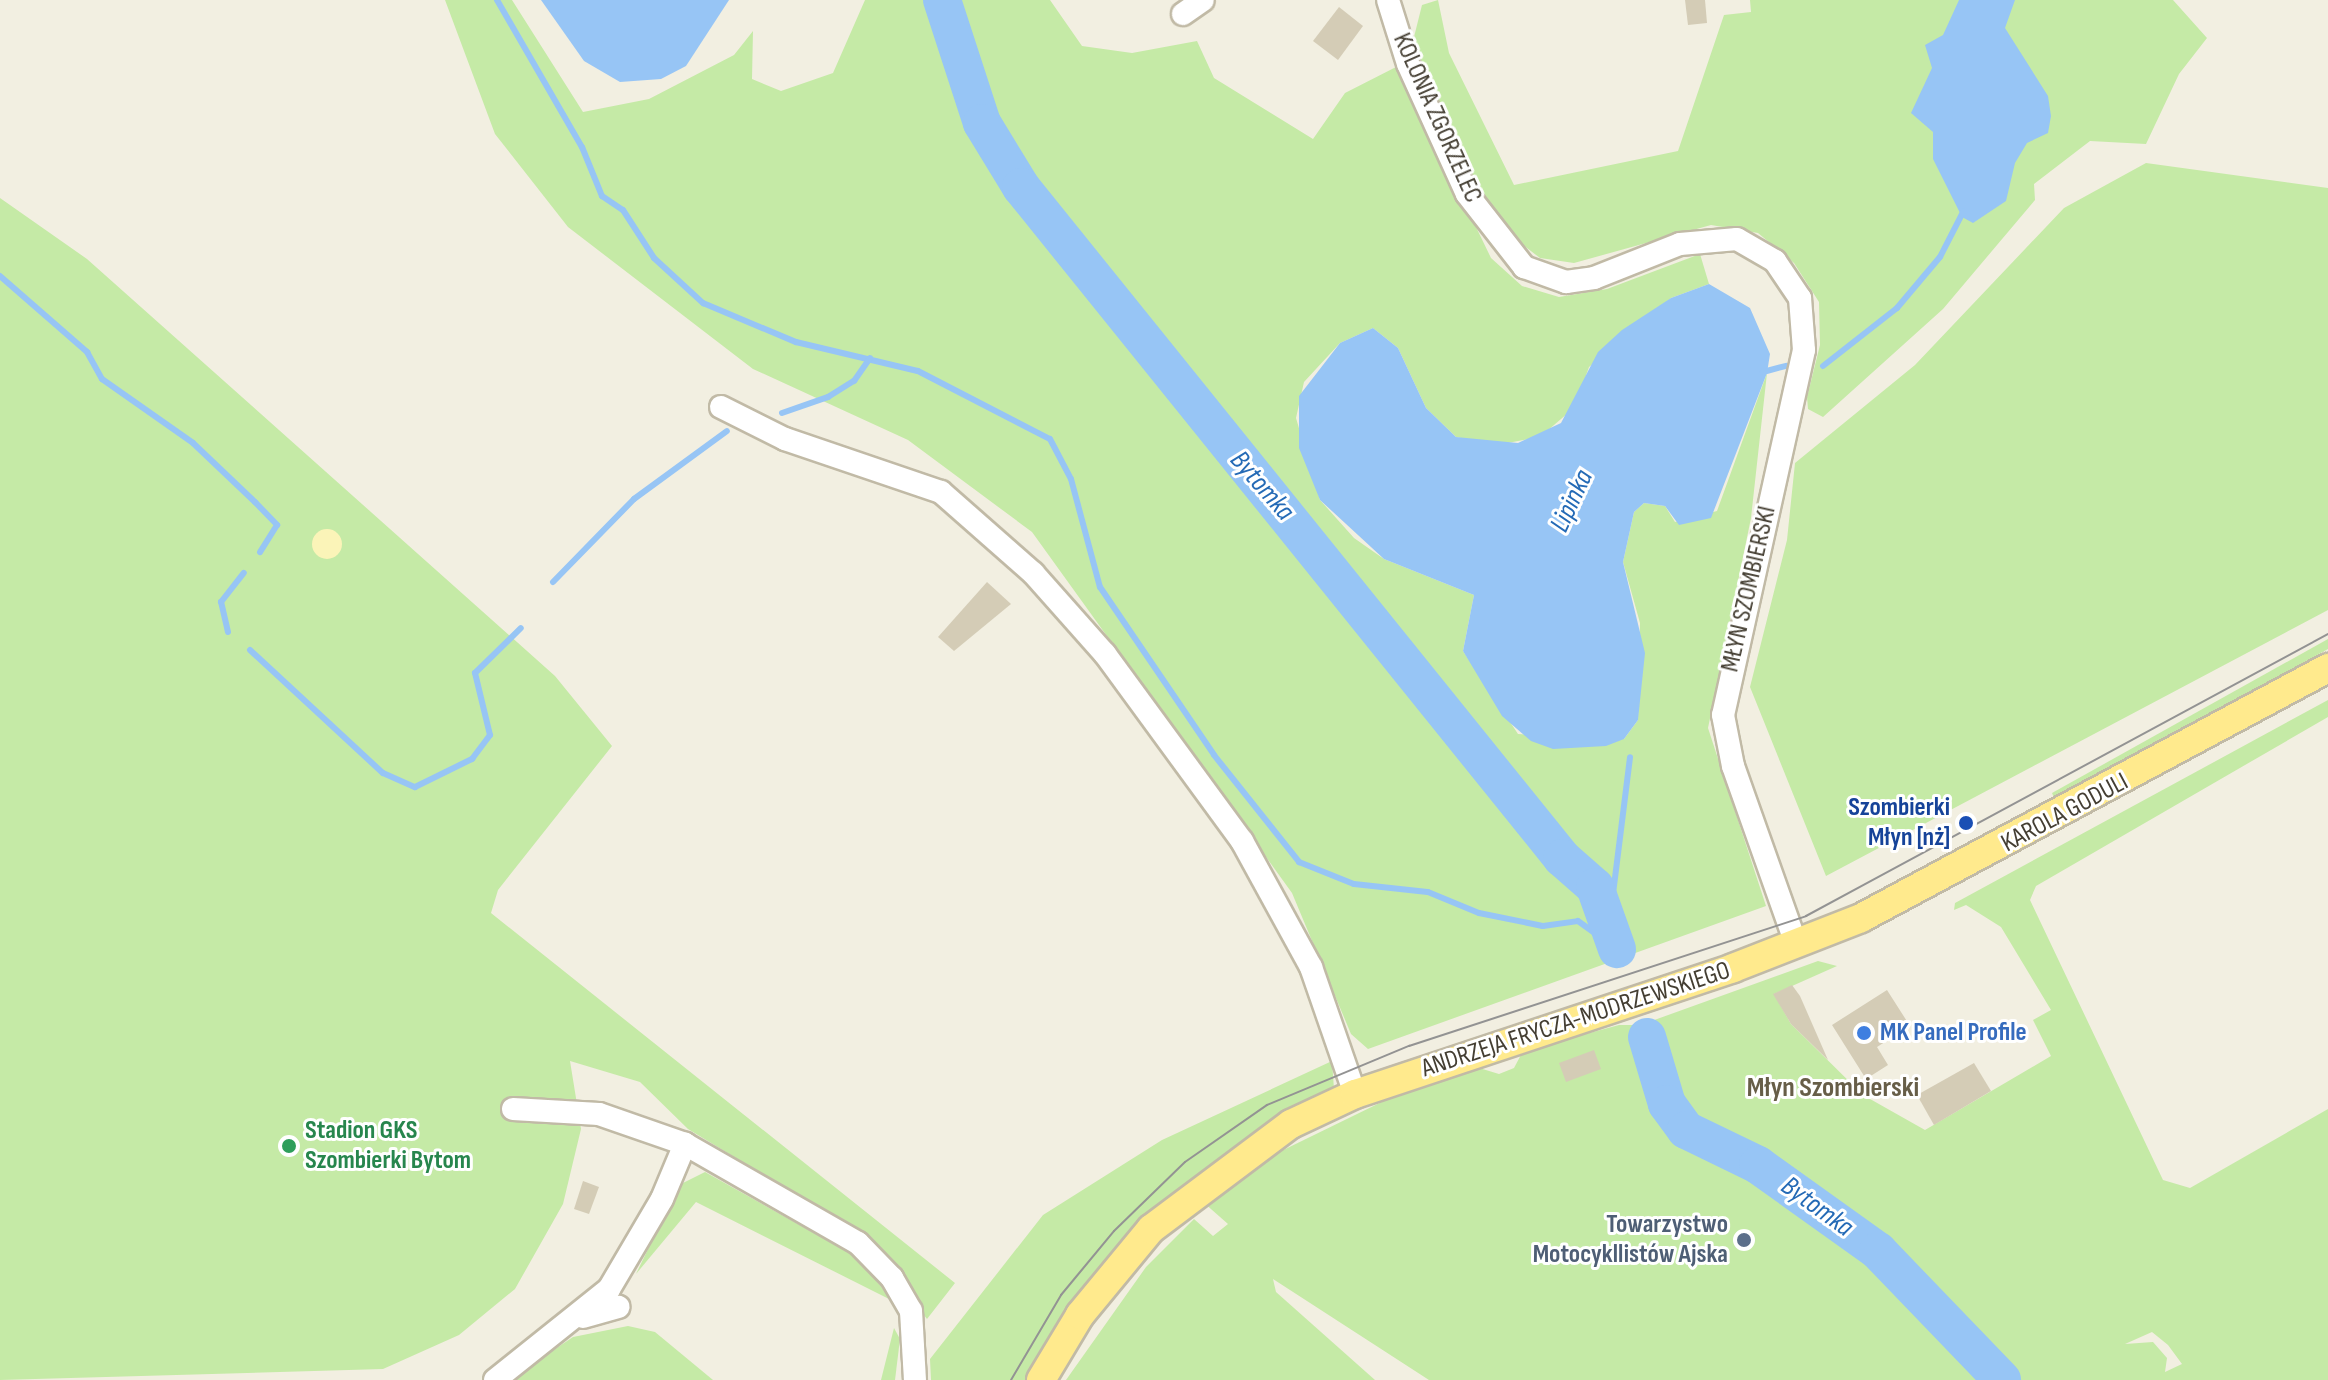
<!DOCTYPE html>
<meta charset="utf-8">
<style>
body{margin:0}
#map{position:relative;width:2328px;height:1380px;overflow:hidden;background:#f2efe1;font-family:"Sofia Sans Condensed",sans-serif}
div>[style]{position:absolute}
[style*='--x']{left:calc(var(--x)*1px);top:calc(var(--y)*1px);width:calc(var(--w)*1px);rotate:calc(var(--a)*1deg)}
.green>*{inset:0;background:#c5eaa6}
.sand>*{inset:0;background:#fbf4b8}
.round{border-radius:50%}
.water>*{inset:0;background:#97c5f5}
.stream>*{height:6px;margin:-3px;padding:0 3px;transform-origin:3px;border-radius:3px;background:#97c5f5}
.river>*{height:38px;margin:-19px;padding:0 19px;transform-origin:19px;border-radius:19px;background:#97c5f5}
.building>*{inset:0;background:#d4ccb6}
.roads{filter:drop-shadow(2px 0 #c1baa6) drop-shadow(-2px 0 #c1baa6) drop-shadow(0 2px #c1baa6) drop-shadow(0 -2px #c1baa6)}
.minor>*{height:22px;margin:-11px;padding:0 11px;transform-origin:11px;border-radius:11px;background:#fff}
.major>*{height:28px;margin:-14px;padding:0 14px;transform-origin:14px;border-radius:14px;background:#ffea8d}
.tram>*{height:2px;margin:-1px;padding:0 1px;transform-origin:1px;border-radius:1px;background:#939393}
.dots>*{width:22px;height:22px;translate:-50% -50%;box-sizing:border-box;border:4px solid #fff;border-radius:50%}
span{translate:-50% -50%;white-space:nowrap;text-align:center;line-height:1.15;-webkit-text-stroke:6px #fff;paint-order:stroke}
.street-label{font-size:26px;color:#443e32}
.transit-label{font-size:26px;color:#164399;font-weight:700}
.right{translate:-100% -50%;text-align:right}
.shop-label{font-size:26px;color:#366cbe;font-weight:700}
.left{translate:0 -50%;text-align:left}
.leisure-label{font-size:26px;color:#27864d;font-weight:700}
.service-label{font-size:26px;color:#4e5e75;font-weight:700}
.water-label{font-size:28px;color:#246ab6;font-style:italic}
.neighbourhood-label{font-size:28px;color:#675e48;font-weight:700}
</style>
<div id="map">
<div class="green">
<div style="clip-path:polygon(445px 0,512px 0,583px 112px,649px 99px,734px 55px,753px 31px,752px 79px,781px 91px,833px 73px,865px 0,1050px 0,1082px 46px,1132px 53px,1197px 41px,1214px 78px,1313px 139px,1345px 93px,1398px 66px,1491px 258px,1522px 286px,1559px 297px,1607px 289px,1700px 254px,1709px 284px,1671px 298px,1589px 367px,1575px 407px,1540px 437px,1497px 445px,1456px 437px,1426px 408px,1398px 348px,1373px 328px,1340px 343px,1304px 382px,1296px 418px,1320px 500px,1354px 538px,1384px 559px,1474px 595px,1463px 651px,1518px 734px,1624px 739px,1638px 720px,1640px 623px,1623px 562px,1634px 512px,1644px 503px,1665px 506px,1675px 522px,1717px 511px,1767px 373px,1751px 518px,1708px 728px,1766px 906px,1368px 1049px,1351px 1034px,1292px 893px,1032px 532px,908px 440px,753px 369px,568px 227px,495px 134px)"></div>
<div style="clip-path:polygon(1438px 0,1449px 53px,1514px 185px,1678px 151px,1724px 15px,1751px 12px,1750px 0,2173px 0,2207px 38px,2179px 74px,2146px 144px,2090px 141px,2034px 184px,2035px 200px,1943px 309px,1823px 417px,1808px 409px,1807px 397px,1820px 345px,1819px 302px,1794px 263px,1758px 233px,1711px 225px,1574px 263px,1540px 258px,1510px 235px,1484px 202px,1412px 45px,1422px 5px)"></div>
<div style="clip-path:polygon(2146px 163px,2328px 188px,2328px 610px,1826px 876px,1750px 687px,1787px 540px,1795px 463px,1915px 365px,2064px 208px)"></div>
<div style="clip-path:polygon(0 198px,87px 259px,555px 676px,612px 746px,498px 890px,491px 913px,955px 1283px,927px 1319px,858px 1232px,688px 1129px,640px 1082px,570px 1061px,581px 1129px,563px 1204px,515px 1289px,459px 1335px,383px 1369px,0 1380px)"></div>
<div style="clip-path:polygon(2328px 639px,2328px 649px,2055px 800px,2052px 793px)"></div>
<div style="clip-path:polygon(evenodd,2328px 700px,2328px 717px,2036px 886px,2030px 900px,2163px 1180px,2190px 1188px,2328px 1109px,2328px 1380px,2013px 1380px,1826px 1200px,1756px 1153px,1699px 1133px,1684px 1121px,1646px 1023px,1818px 961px,1837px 966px,1774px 994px,1791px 1024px,1863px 1095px,1925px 1130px,2051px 1056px,2033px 1020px,2051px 1010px,2001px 927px,1966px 905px,1954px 910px,1955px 903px,2328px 700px,2152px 1332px,2168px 1345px,2182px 1364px,2165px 1372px,2167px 1358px,2153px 1342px,2125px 1344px,2152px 1332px)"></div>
<div style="clip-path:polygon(1619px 1025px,1633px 1025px,1661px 1104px,1683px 1133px,1754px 1168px,1827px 1219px,1992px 1380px,1429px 1380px,1273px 1279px,1276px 1292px,1375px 1380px,1066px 1380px,1146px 1267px,1194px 1219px,1213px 1236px,1228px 1224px,1203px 1202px,1261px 1161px,1396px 1095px,1476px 1067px,1499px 1074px,1514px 1068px,1523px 1051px)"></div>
<div style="clip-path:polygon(1332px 1061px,1334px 1089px,1243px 1141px,1161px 1206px,1030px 1380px,931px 1380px,930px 1359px,1043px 1215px,1162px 1140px)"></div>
<div style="clip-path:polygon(705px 1172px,857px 1257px,893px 1301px,696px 1202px,636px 1274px,679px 1185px)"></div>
<div style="clip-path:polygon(628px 1326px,655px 1332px,713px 1380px,509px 1380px,573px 1337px)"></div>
<div style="clip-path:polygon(894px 1328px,900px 1339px,895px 1380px,881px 1380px)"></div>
</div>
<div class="sand">
<div class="round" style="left:312px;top:529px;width:30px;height:30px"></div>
</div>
<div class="water">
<div style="clip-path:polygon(541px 0,729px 0,686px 66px,661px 79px,620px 82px,584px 61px)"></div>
<div style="clip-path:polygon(1959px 0,2015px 0,2005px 28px,2048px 96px,2051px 116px,2048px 133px,2027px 143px,2015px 163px,2006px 201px,1973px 223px,1962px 217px,1933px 159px,1933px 132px,1911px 113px,1932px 68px,1925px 45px,1943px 35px)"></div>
<div style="clip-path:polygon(1709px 284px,1750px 308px,1770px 354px,1767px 373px,1711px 518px,1679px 525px,1665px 506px,1644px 503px,1634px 512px,1623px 562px,1645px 653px,1638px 720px,1624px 739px,1606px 746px,1553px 749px,1531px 741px,1502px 716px,1463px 651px,1474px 595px,1384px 559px,1320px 500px,1299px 448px,1299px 396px,1340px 343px,1373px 328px,1398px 348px,1426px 408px,1456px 437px,1518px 443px,1561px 423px,1598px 352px,1622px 330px,1671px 298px)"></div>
</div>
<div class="stream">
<div style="--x:497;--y:0;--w:170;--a:60"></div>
<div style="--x:582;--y:147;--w:53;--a:67.8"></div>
<div style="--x:602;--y:196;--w:25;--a:34"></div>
<div style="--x:623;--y:210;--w:57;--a:57.1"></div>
<div style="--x:654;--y:258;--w:67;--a:42.6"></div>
<div style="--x:703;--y:303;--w:101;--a:22.8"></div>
<div style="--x:796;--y:342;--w:125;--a:13.4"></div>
<div style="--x:918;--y:371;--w:148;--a:27.3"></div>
<div style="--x:1050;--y:439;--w:45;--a:62.3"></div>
<div style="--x:1071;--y:479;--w:112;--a:75"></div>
<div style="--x:1100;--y:587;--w:203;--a:55.8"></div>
<div style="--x:1214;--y:755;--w:137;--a:51.5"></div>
<div style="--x:1299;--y:862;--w:59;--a:21.8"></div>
<div style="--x:1354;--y:884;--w:74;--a:6.2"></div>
<div style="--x:1428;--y:892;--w:55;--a:22.4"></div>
<div style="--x:1479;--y:913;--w:65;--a:11.5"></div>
<div style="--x:1543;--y:926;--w:35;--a:-8"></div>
<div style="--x:1578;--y:921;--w:48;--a:35.7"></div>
<div style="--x:0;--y:276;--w:116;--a:41.1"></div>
<div style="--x:87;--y:352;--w:31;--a:61"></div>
<div style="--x:102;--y:379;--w:111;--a:35.1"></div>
<div style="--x:193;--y:443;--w:86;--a:43.6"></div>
<div style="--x:255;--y:502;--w:32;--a:46"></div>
<div style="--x:277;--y:525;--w:32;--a:122"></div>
<div style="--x:1823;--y:366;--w:94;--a:-38.1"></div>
<div style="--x:1897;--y:308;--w:67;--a:-49.9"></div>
<div style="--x:1940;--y:257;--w:51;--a:-62.9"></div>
<div style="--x:1763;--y:372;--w:24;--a:-15"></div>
<div style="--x:782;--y:413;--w:49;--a:-19.2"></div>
<div style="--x:828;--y:397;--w:31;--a:-32"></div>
<div style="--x:854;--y:381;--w:28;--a:-55"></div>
<div style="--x:553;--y:582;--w:116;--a:-45.7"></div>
<div style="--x:634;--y:499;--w:115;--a:-36.2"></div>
<div style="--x:228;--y:632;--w:31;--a:-103"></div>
<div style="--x:221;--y:602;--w:37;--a:-52"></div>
<div style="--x:250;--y:650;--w:181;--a:42.8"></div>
<div style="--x:383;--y:773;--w:35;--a:24"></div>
<div style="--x:415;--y:787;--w:64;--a:-26.2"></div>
<div style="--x:472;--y:759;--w:30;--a:-53"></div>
<div style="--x:490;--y:735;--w:64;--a:-103.6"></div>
<div style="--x:475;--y:673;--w:64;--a:-44.4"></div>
<div style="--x:1610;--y:918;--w:162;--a:-82.9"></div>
</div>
<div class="river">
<div style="--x:942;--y:0;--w:129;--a:72"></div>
<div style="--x:982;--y:123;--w:75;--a:58.6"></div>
<div style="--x:1021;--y:187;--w:862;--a:51.12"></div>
<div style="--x:1562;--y:858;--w:44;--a:41.3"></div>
<div style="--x:1595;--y:887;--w:66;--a:70.5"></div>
<div style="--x:1647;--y:1037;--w:70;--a:73.4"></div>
<div style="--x:1667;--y:1104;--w:32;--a:54"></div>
<div style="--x:1686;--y:1130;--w:80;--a:25.9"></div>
<div style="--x:1758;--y:1165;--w:148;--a:35.6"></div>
<div style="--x:1878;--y:1251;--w:179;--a:46.1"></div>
</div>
<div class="building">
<div style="clip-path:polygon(1685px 0,1705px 0,1707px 23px,1688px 25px)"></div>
<div style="clip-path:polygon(1339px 7px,1363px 26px,1338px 60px,1313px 41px)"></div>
<div style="clip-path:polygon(987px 582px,1011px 604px,954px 651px,938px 637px)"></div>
<div style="clip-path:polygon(1792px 985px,1800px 996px,1828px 1060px,1791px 1024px,1773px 994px)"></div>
<div style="clip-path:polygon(1887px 990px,1910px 1026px,1877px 1047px,1888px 1065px,1866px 1079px,1832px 1025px)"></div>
<div style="clip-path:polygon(1594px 1050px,1601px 1069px,1566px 1082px,1559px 1063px)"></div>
<div style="clip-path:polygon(1974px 1063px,1991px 1091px,1934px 1125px,1917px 1095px)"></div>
<div style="clip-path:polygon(583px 1181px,599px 1187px,589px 1214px,574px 1209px)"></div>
</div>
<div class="roads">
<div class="minor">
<div style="--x:1388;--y:0;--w:67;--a:72.6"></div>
<div style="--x:1408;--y:64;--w:143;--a:65.6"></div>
<div style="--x:1467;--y:194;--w:93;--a:52"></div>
<div style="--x:1524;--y:267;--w:45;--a:19.7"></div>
<div style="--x:1566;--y:282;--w:28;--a:-8"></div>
<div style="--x:1594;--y:278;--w:92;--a:-21.6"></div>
<div style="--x:1680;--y:244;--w:57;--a:-5"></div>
<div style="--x:1737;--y:239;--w:44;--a:30.1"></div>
<div style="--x:1775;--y:261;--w:45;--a:56"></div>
<div style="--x:1800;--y:298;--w:52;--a:85.6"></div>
<div style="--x:1804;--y:350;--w:374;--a:102.5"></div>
<div style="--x:1723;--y:715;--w:52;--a:78.9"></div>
<div style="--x:1733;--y:766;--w:189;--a:70.5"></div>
<div style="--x:1183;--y:14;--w:24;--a:-35"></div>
<div style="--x:721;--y:407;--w:72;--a:26.6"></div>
<div style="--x:785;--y:439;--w:165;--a:18.8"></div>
<div style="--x:941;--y:492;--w:123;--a:41.4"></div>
<div style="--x:1033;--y:573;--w:108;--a:48.4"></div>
<div style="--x:1105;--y:654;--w:232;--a:53.8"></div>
<div style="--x:1242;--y:841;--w:144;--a:61.3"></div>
<div style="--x:1311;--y:967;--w:134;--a:70.9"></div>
<div style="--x:513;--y:1109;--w:86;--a:3.3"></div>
<div style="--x:599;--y:1114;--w:91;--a:19.2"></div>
<div style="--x:685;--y:1144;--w:199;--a:29.8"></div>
<div style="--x:858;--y:1243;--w:49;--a:45.8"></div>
<div style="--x:892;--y:1278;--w:38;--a:60"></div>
<div style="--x:911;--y:1311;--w:69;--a:86.7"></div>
<div style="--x:583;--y:1317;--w:37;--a:-16"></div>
<div style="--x:495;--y:1380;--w:146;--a:-38.6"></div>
<div style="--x:609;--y:1289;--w:104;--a:-59.5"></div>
<div style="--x:662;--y:1199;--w:60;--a:-67.3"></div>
</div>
<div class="major">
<div style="--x:1041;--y:1380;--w:76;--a:-59"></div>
<div style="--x:1080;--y:1315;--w:112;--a:-50.5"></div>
<div style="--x:1151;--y:1229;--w:175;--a:-36.9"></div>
<div style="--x:1291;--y:1124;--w:71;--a:-25.1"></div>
<div style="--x:1355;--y:1094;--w:398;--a:-18.4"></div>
<div style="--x:1733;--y:968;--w:137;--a:-21.3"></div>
<div style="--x:1861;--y:918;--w:530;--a:-28.16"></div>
</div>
</div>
<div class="tram">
<div style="--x:1011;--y:1380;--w:99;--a:-59.5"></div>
<div style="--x:1061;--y:1295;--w:83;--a:-50.4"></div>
<div style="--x:1114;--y:1231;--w:99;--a:-44.2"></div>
<div style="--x:1185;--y:1162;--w:100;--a:-34.8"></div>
<div style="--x:1267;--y:1105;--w:154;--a:-22.6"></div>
<div style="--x:1409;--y:1046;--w:418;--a:-18.1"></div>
<div style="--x:1806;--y:916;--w:593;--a:-28.38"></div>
</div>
<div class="dots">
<div style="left:1966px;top:823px;background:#1a4fb4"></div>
<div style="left:1864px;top:1033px;background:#3f7fe0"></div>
<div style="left:289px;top:1146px;background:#2e9e5b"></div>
<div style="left:1744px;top:1240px;background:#5c6f8a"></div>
</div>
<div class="street-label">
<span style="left:1437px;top:118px;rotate:66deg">KOLONIA ZGORZELEC</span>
<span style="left:1749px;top:589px;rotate:-77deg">MŁYN SZOMBIERSKI</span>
<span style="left:2065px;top:813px;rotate:-28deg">KAROLA GODULI</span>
<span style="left:1576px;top:1020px;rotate:-18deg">ANDRZEJA FRYCZA-MODRZEWSKIEGO</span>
</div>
<div class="transit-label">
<span class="right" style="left:1950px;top:823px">Szombierki<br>Młyn [nż]</span>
</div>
<div class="shop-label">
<span class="left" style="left:1880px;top:1033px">MK Panel Profile</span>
</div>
<div class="leisure-label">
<span class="left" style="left:305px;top:1146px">Stadion GKS<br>Szombierki Bytom</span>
</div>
<div class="service-label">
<span class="right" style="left:1728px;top:1240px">Towarzystwo<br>Motocykllistów Ajska</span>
</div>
<div class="water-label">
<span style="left:1262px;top:486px;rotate:49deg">Bytomka</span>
<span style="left:1572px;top:501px;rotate:-65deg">Lipinka</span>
<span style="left:1817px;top:1207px;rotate:36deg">Bytomka</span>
</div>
<div class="neighbourhood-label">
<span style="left:1833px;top:1088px">Młyn Szombierski</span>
</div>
</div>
